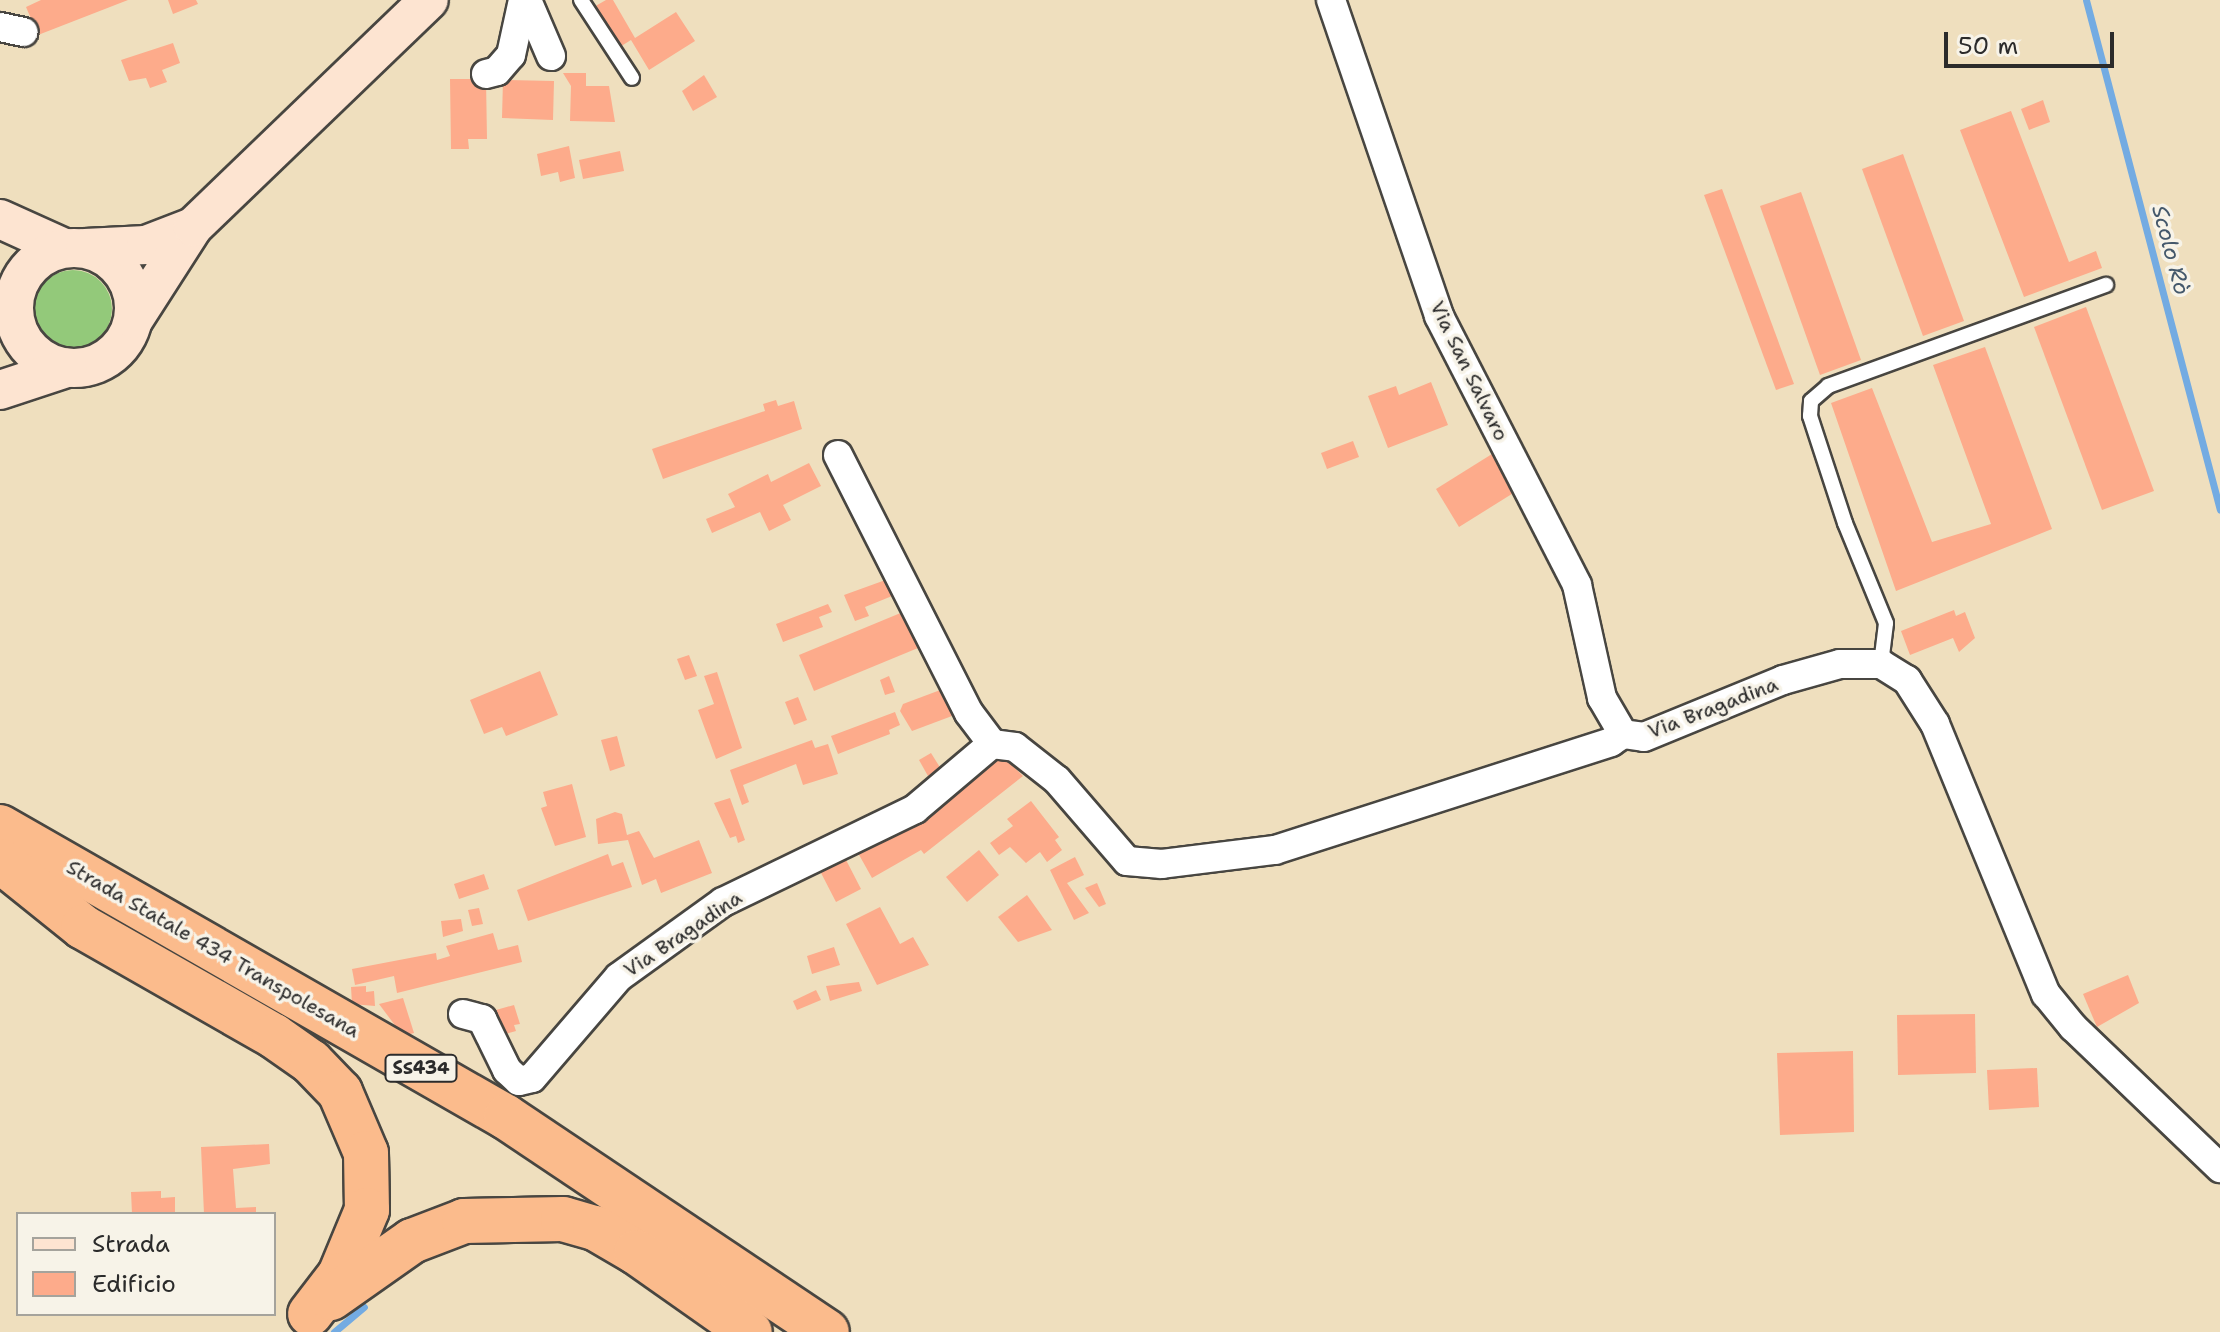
<!DOCTYPE html>
<meta charset="utf-8">
<style>
body{margin:0}
#map{position:relative;width:2220px;height:1332px;overflow:hidden;background:#efdfbe;font-family:"Shantell Sans",sans-serif}
div>[style]{position:absolute}
[style*='--x']{left:calc(var(--x)*1px);top:calc(var(--y)*1px);width:calc(var(--w)*1px);rotate:calc(var(--a)*1deg)}
.green>*{inset:0;background:#93c97a}
.round{border-radius:50%}
.stream>*{height:7px;margin:-3.5px;padding:0 3.5px;transform-origin:3.5px;border-radius:3.5px;background:#73abe2}
.building>*{inset:0;background:#fdab8b}
.roads{filter:drop-shadow(2px 0 #484641) drop-shadow(-2px 0 #484641) drop-shadow(0 2px #484641) drop-shadow(0 -2px #484641)}
.service>*{height:14px;margin:-7px;padding:0 7px;transform-origin:7px;border-radius:7px;background:#fff}
.minor>*{height:28px;margin:-14px;padding:0 14px;transform-origin:14px;border-radius:14px;background:#fff}
.secondary>*{height:38px;margin:-19px;padding:0 19px;transform-origin:19px;border-radius:19px;background:#fde4d1}
.secondary>.ring{margin:-19px;padding:0;box-sizing:content-box;background:none;border:38px solid #fde4d1;border-radius:50%}
.trunk>*{height:44px;margin:-22px;padding:0 22px;transform-origin:22px;border-radius:22px;background:#fbbb8c}
span{translate:-50% -50%;white-space:nowrap;text-align:center;line-height:1.15;-webkit-text-stroke:7px #f7f3e8;paint-order:stroke}
.shield-label span{padding:2px 6px;background:#f7f3e8;border:2px solid;border-radius:6px;-webkit-text-stroke-width:0}
.shield-label{font-size:18px;color:#2b2b2b;font-weight:700}
.street-label{font-size:20px;color:#2b2b2b}
.water-label{font-size:22px;color:#44586b;font-style:italic}
.legend{position:absolute;left:16px;top:1212px;width:260px;height:104px;box-sizing:border-box;background:#f7f3e8;border:2px solid #a5a39c;margin:0;padding:10px 14px;list-style:none;font-size:24px;color:#2b2b2b}
.legend li{display:flex;align-items:center;gap:16px;height:40px}
.legend b{width:40px;border:2px solid #a5a39c}
.scale{position:absolute;left:1944px;top:32px;width:170px;height:36px;box-sizing:border-box;border:4px solid #2b2b2b;border-top:0;padding-left:10px;font-size:24px;line-height:28px;white-space:nowrap;color:#2b2b2b;-webkit-text-stroke:6px #f7f3e8;paint-order:stroke}
</style>
<div id="map">
<div class="green">
<div class="round" style="left:34px;top:270px;width:78px;height:78px"></div>
</div>
<div class="stream">
<div style="--x:2086;--y:0;--w:527;--a:75.28"></div>
<div style="--x:334;--y:1332;--w:39;--a:-40"></div>
</div>
<div class="building">
<div style="clip-path:polygon(41px 0,128px 0,38px 35px,26px 7px)"></div>
<div style="clip-path:polygon(168px 0,196px 0,198px 4px,173px 14px)"></div>
<div style="clip-path:polygon(606px 0,613px 0,635px 38px,676px 12px,695px 41px,649px 70px,631px 40px,618px 48px,592px 8px)"></div>
<div style="clip-path:polygon(173px 43px,180px 63px,162px 70px,167px 82px,150px 88px,146px 78px,129px 81px,121px 60px)"></div>
<div style="clip-path:polygon(563px 73px,586px 73px,586px 86px,609px 86px,615px 122px,570px 121px,571px 86px)"></div>
<div style="clip-path:polygon(704px 75px,717px 97px,693px 111px,682px 91px)"></div>
<div style="clip-path:polygon(450px 79px,486px 79px,487px 139px,468px 139px,469px 149px,451px 149px)"></div>
<div style="clip-path:polygon(503px 80px,554px 81px,553px 120px,502px 118px)"></div>
<div style="clip-path:polygon(2043px 100px,2050px 122px,2029px 130px,2021px 109px)"></div>
<div style="clip-path:polygon(2011px 111px,2069px 262px,2096px 251px,2102px 268px,2024px 297px,1960px 130px)"></div>
<div style="clip-path:polygon(569px 146px,575px 178px,560px 182px,558px 172px,541px 176px,537px 154px)"></div>
<div style="clip-path:polygon(620px 151px,624px 171px,583px 179px,579px 160px)"></div>
<div style="clip-path:polygon(1903px 154px,1964px 321px,1923px 336px,1862px 169px)"></div>
<div style="clip-path:polygon(1722px 189px,1794px 384px,1776px 390px,1704px 195px)"></div>
<div style="clip-path:polygon(1801px 192px,1861px 360px,1820px 375px,1760px 206px)"></div>
<div style="clip-path:polygon(2086px 307px,2154px 491px,2102px 510px,2034px 327px)"></div>
<div style="clip-path:polygon(1985px 347px,2052px 529px,1896px 591px,1831px 403px,1872px 388px,1932px 542px,1991px 524px,1933px 365px)"></div>
<div style="clip-path:polygon(1431px 382px,1448px 425px,1388px 448px,1368px 396px,1396px 386px,1399px 395px)"></div>
<div style="clip-path:polygon(776px 400px,778px 406px,794px 401px,802px 429px,663px 479px,652px 449px,765px 411px,763px 404px)"></div>
<div style="clip-path:polygon(1353px 441px,1359px 457px,1327px 469px,1321px 453px)"></div>
<div style="clip-path:polygon(1492px 454px,1515px 492px,1459px 527px,1436px 489px)"></div>
<div style="clip-path:polygon(809px 463px,821px 486px,783px 505px,791px 520px,769px 531px,760px 512px,712px 533px,706px 519px,735px 507px,728px 494px,768px 474px,771px 482px)"></div>
<div style="clip-path:polygon(891px 578px,897px 594px,865px 607px,869px 616px,855px 621px,844px 595px)"></div>
<div style="clip-path:polygon(828px 604px,832px 612px,819px 617px,823px 627px,783px 642px,776px 624px)"></div>
<div style="clip-path:polygon(1954px 610px,1956px 616px,1965px 612px,1975px 638px,1959px 652px,1953px 638px,1910px 655px,1901px 631px)"></div>
<div style="clip-path:polygon(903px 612px,918px 648px,814px 691px,799px 655px)"></div>
<div style="clip-path:polygon(689px 655px,697px 676px,685px 680px,677px 659px)"></div>
<div style="clip-path:polygon(540px 671px,558px 715px,506px 736px,502px 727px,484px 734px,470px 700px)"></div>
<div style="clip-path:polygon(717px 672px,742px 748px,716px 759px,698px 710px,714px 704px,704px 676px)"></div>
<div style="clip-path:polygon(889px 676px,895px 692px,885px 695px,880px 680px)"></div>
<div style="clip-path:polygon(943px 689px,952px 716px,912px 731px,900px 711px,903px 704px)"></div>
<div style="clip-path:polygon(798px 697px,807px 720px,794px 725px,785px 702px)"></div>
<div style="clip-path:polygon(895px 712px,900px 725px,889px 730px,890px 734px,838px 754px,831px 736px)"></div>
<div style="clip-path:polygon(617px 736px,625px 766px,610px 771px,601px 740px)"></div>
<div style="clip-path:polygon(812px 740px,815px 748px,828px 744px,838px 774px,803px 785px,796px 764px,743px 785px,749px 802px,742px 805px,730px 770px)"></div>
<div style="clip-path:polygon(999px 752px,1023px 776px,924px 854px,921px 850px,872px 878px,853px 844px)"></div>
<div style="clip-path:polygon(931px 753px,941px 769px,928px 776px,919px 760px)"></div>
<div style="clip-path:polygon(572px 784px,586px 837px,555px 846px,541px 808px,547px 806px,543px 792px)"></div>
<div style="clip-path:polygon(730px 798px,745px 840px,738px 843px,736px 836px,730px 838px,714px 803px)"></div>
<div style="clip-path:polygon(1031px 801px,1059px 837px,1055px 840px,1062px 850px,1047px 862px,1040px 852px,1026px 863px,1010px 847px,999px 855px,990px 843px,1013px 826px,1007px 819px)"></div>
<div style="clip-path:polygon(615px 812px,622px 814px,627px 835px,639px 831px,654px 858px,699px 840px,712px 873px,661px 893px,656px 879px,642px 885px,628px 840px,598px 844px,596px 819px)"></div>
<div style="clip-path:polygon(979px 850px,999px 875px,967px 902px,946px 877px)"></div>
<div style="clip-path:polygon(608px 854px,612px 866px,623px 862px,632px 887px,528px 921px,517px 890px)"></div>
<div style="clip-path:polygon(844px 856px,861px 889px,836px 902px,819px 869px)"></div>
<div style="clip-path:polygon(1075px 857px,1084px 875px,1067px 883px,1089px 913px,1074px 920px,1050px 870px)"></div>
<div style="clip-path:polygon(484px 874px,489px 889px,459px 899px,454px 884px)"></div>
<div style="clip-path:polygon(1097px 883px,1106px 904px,1099px 907px,1085px 888px)"></div>
<div style="clip-path:polygon(1027px 895px,1052px 930px,1018px 942px,998px 917px)"></div>
<div style="clip-path:polygon(880px 907px,900px 944px,913px 937px,929px 965px,877px 985px,846px 924px)"></div>
<div style="clip-path:polygon(479px 908px,483px 924px,472px 926px,468px 910px)"></div>
<div style="clip-path:polygon(461px 919px,463px 931px,443px 937px,441px 921px)"></div>
<div style="clip-path:polygon(493px 933px,498px 950px,518px 945px,522px 962px,397px 993px,394px 976px,355px 985px,352px 969px,436px 953px,437px 960px,450px 956px,446px 946px)"></div>
<div style="clip-path:polygon(834px 947px,840px 965px,812px 974px,807px 956px)"></div>
<div style="clip-path:polygon(2128px 975px,2139px 1003px,2097px 1027px,2083px 994px)"></div>
<div style="clip-path:polygon(859px 982px,862px 991px,830px 1001px,826px 986px)"></div>
<div style="clip-path:polygon(366px 986px,366px 992px,374px 991px,375px 1006px,352px 1004px,351px 987px)"></div>
<div style="clip-path:polygon(816px 990px,821px 1000px,797px 1010px,793px 1001px)"></div>
<div style="clip-path:polygon(403px 998px,414px 1033px,403px 1036px,379px 1004px)"></div>
<div style="clip-path:polygon(514px 1005px,520px 1024px,514px 1025px,516px 1031px,499px 1036px,489px 1012px)"></div>
<div style="clip-path:polygon(1975px 1014px,1976px 1073px,1898px 1075px,1897px 1015px)"></div>
<div style="clip-path:polygon(1853px 1051px,1854px 1132px,1780px 1135px,1777px 1053px)"></div>
<div style="clip-path:polygon(2037px 1068px,2039px 1107px,1989px 1110px,1987px 1070px)"></div>
<div style="clip-path:polygon(269px 1144px,270px 1164px,233px 1169px,236px 1208px,256px 1207px,256px 1214px,204px 1214px,201px 1147px)"></div>
<div style="clip-path:polygon(161px 1191px,161px 1198px,175px 1197px,175px 1214px,132px 1214px,131px 1192px)"></div>
</div>
<div class="roads">
<div class="service">
<div style="--x:581;--y:0;--w:93;--a:56.8"></div>
<div style="--x:1881;--y:664;--w:41;--a:-83"></div>
<div style="--x:1886;--y:623;--w:108;--a:-112.3"></div>
<div style="--x:1845;--y:523;--w:113;--a:-108.1"></div>
<div style="--x:1810;--y:416;--w:15;--a:-86"></div>
<div style="--x:1811;--y:401;--w:23;--a:-41"></div>
<div style="--x:1828;--y:386;--w:296;--a:-20"></div>
</div>
<div class="minor">
<div style="--x:527;--y:0;--w:61;--a:66.8"></div>
<div style="--x:1331;--y:0;--w:334;--a:71.1"></div>
<div style="--x:1439;--y:316;--w:302;--a:62.8"></div>
<div style="--x:1577;--y:585;--w:116;--a:77.5"></div>
<div style="--x:1602;--y:698;--w:42;--a:59.7"></div>
<div style="--x:0;--y:27;--w:24;--a:12"></div>
<div style="--x:486;--y:74;--w:11;--a:-15"></div>
<div style="--x:497;--y:71;--w:21;--a:-49"></div>
<div style="--x:511;--y:55;--w:56;--a:-77.7"></div>
<div style="--x:838;--y:455;--w:289;--a:63.1"></div>
<div style="--x:969;--y:713;--w:39;--a:53"></div>
<div style="--x:463;--y:1014;--w:20;--a:15"></div>
<div style="--x:482;--y:1019;--w:57;--a:63.9"></div>
<div style="--x:507;--y:1070;--w:16;--a:43"></div>
<div style="--x:519;--y:1081;--w:13;--a:-13"></div>
<div style="--x:532;--y:1078;--w:133;--a:-49.3"></div>
<div style="--x:619;--y:977;--w:128;--a:-35.8"></div>
<div style="--x:723;--y:902;--w:213;--a:-25.8"></div>
<div style="--x:915;--y:809;--w:101;--a:-40.2"></div>
<div style="--x:992;--y:744;--w:23;--a:7"></div>
<div style="--x:1015;--y:747;--w:53;--a:38.2"></div>
<div style="--x:1057;--y:780;--w:107;--a:49.2"></div>
<div style="--x:1127;--y:861;--w:35;--a:5"></div>
<div style="--x:1162;--y:864;--w:114;--a:-7.1"></div>
<div style="--x:1275;--y:850;--w:353;--a:-17.8"></div>
<div style="--x:1611;--y:742;--w:14;--a:-34"></div>
<div style="--x:1623;--y:734;--w:21;--a:8"></div>
<div style="--x:1644;--y:737;--w:150;--a:-22.3"></div>
<div style="--x:1783;--y:680;--w:59;--a:-15.7"></div>
<div style="--x:1840;--y:664;--w:41;--a:0"></div>
<div style="--x:1881;--y:664;--w:31;--a:32"></div>
<div style="--x:1907;--y:680;--w:52;--a:57.5"></div>
<div style="--x:1935;--y:724;--w:292;--a:67.7"></div>
<div style="--x:2046;--y:994;--w:43;--a:50.7"></div>
<div style="--x:2073;--y:1027;--w:204;--a:43.8"></div>
</div>
<div class="secondary">
<div style="--x:0;--y:219;--w:70;--a:24.4"></div>
<div class="ring" style="left:14px;top:248px;width:82px;height:82px"></div>
<div style="--x:85;--y:248;--w:61;--a:-2.8"></div>
<div style="--x:146;--y:245;--w:50;--a:-21"></div>
<div style="--x:134;--y:319;--w:109;--a:-57.3"></div>
<div style="--x:193;--y:227;--w:327;--a:-43.9"></div>
<div style="--x:0;--y:390;--w:71;--a:-18.2"></div>
</div>
<div class="trunk">
<div style="--x:0;--y:827;--w:583;--a:29.82"></div>
<div style="--x:506;--y:1117;--w:386;--a:33.8"></div>
<div style="--x:1;--y:861;--w:105;--a:38.8"></div>
<div style="--x:83;--y:927;--w:220;--a:29.7"></div>
<div style="--x:274;--y:1036;--w:45;--a:35.1"></div>
<div style="--x:311;--y:1062;--w:42;--a:46"></div>
<div style="--x:340;--y:1092;--w:66;--a:66.9"></div>
<div style="--x:366;--y:1153;--w:57;--a:89"></div>
<div style="--x:367;--y:1210;--w:70;--a:112.6"></div>
<div style="--x:340;--y:1275;--w:49;--a:127.6"></div>
<div style="--x:331;--y:1298;--w:99;--a:-35.1"></div>
<div style="--x:412;--y:1241;--w:56;--a:-21"></div>
<div style="--x:464;--y:1221;--w:99;--a:-1.2"></div>
<div style="--x:563;--y:1219;--w:33;--a:16"></div>
<div style="--x:595;--y:1228;--w:48;--a:30.3"></div>
<div style="--x:636;--y:1252;--w:139;--a:35.1"></div>
</div>
</div>
<div class="shield-label">
<span style="left:421px;top:1068px">SS434</span>
</div>
<div class="street-label">
<span style="left:1469px;top:371px;rotate:64deg">Via San Salvaro</span>
<span style="left:1713px;top:708px;rotate:-21deg">Via Bragadina</span>
<span style="left:683px;top:934px;rotate:-34deg">Via Bragadina</span>
<span style="left:213px;top:949px;rotate:30deg">Strada Statale 434 Transpolesana</span>
</div>
<div class="water-label">
<span style="left:2171px;top:250px;rotate:75deg">Scolo Rò</span>
</div>
<ul class="legend">
<li><b style="height:10px;background:#fde4d1"></b>Strada</li>
<li><b style="height:22px;background:#fdab8b"></b>Edificio</li>
</ul>
<div class="scale">50 m</div>
</div>
